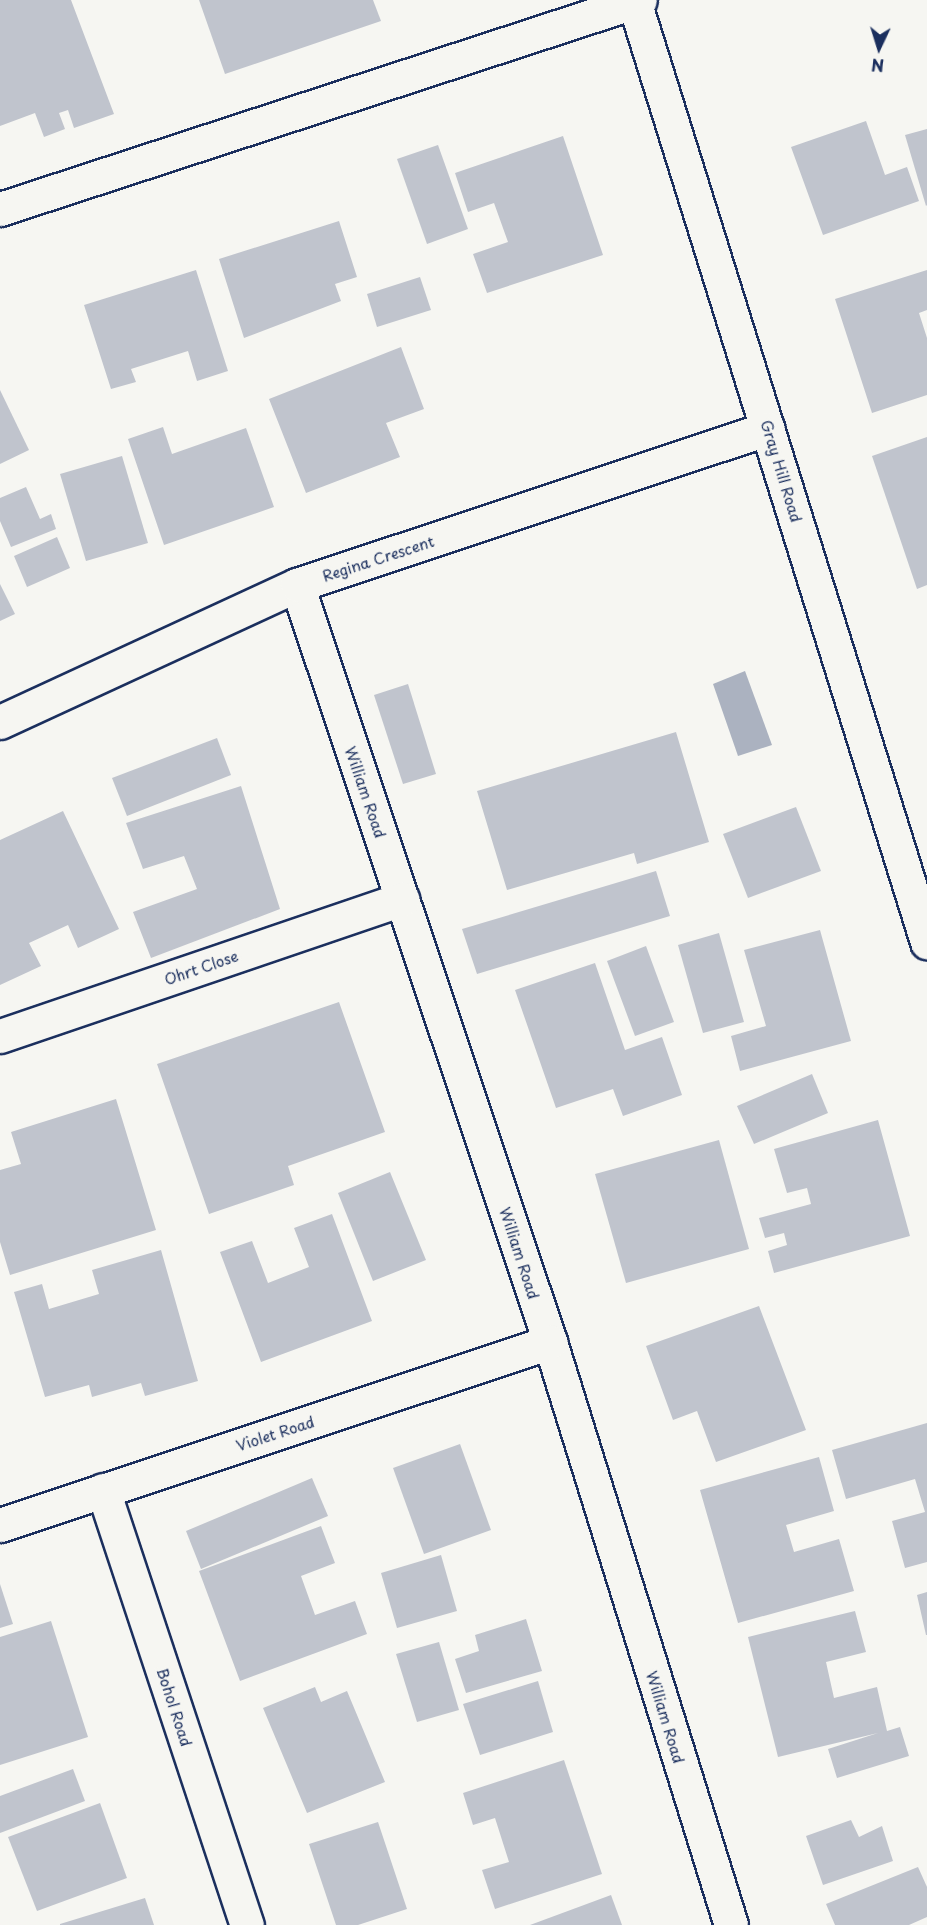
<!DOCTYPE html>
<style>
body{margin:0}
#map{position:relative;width:927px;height:1925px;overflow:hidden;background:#f6f6f2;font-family:"Playpen Sans",sans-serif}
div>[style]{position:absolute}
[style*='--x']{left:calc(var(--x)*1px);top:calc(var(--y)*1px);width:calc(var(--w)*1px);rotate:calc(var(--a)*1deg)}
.water>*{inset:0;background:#abb2c0}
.building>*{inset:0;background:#c0c4cd}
.roads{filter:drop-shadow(2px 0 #1b2f5e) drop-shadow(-2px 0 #1b2f5e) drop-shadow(0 2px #1b2f5e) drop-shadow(0 -2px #1b2f5e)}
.minor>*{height:33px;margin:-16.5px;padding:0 16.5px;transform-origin:16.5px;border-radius:16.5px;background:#f6f6f2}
span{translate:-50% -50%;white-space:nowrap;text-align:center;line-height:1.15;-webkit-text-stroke:6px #f6f6f2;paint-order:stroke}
.street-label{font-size:15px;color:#1b2f5e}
.north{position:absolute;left:849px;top:18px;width:60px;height:60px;-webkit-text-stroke:4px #f6f6f2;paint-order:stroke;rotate:184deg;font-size:16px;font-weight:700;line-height:24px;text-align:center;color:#1b2f5e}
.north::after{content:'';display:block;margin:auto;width:21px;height:27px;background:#1b2f5e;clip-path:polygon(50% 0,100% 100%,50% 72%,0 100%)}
</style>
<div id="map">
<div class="water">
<div style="clip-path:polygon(745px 671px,772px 745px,738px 756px,713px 684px)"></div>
</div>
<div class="building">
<div style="clip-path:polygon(0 0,71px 0,114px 114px,74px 128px,68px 110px,59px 113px,65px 129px,44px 137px,35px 113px,0 126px)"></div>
<div style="clip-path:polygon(199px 0,373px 0,381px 21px,225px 74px)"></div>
<div style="clip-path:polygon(866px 121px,885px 175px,907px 167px,919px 201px,823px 235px,791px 147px)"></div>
<div style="clip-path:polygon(927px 129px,927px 205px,926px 206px,905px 135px)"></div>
<div style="clip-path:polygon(563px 136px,603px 255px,487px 293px,473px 254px,508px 242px,494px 203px,468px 212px,455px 173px)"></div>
<div style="clip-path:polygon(438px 145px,468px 229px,427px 244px,397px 159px)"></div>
<div style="clip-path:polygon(339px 221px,357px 277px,335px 284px,341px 301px,244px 338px,219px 259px)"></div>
<div style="clip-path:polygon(196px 270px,228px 371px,197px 381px,188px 351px,131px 369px,136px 382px,111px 389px,84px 305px)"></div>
<div style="clip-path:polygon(927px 270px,927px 310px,919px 313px,927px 338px,927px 395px,872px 413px,835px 299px)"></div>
<div style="clip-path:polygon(420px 277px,431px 310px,377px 327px,367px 294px)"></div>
<div style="clip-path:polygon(401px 347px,424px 409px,386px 423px,400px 457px,306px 493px,269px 399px)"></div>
<div style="clip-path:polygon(0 390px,29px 450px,0 464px)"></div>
<div style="clip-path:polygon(163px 427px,172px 454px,246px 428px,274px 507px,164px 545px,128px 439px)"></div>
<div style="clip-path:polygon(927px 437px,927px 585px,917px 589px,872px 456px)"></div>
<div style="clip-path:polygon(122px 456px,148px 543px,86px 561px,60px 474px)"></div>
<div style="clip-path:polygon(26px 487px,40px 519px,51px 514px,56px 529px,11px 547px,0 521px,0 498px)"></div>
<div style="clip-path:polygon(57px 537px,70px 568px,27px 587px,14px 556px)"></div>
<div style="clip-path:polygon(0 584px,15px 614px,0 621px)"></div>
<div style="clip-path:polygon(408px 684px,436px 774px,403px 784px,374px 695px)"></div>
<div style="clip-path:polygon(676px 732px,709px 842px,637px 864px,634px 853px,507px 890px,477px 791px)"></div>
<div style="clip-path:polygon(217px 738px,231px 775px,127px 816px,112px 778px)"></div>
<div style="clip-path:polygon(241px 786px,280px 909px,151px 958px,133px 912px,197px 889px,184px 856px,143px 869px,126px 823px)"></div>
<div style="clip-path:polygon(796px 807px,821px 871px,748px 898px,723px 834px)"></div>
<div style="clip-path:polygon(63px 811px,119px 929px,78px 948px,68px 925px,29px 943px,41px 966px,0 985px,0 840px)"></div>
<div style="clip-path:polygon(656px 871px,670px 916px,477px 974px,462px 929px)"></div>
<div style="clip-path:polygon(820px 930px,851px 1041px,740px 1071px,731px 1036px,766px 1026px,744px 950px)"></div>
<div style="clip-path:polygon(719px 933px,744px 1022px,703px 1033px,678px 945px)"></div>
<div style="clip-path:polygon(646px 946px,674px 1022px,635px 1036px,607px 961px)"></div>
<div style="clip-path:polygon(595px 963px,625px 1050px,662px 1037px,682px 1095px,623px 1116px,613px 1089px,556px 1108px,515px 990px)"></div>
<div style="clip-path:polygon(339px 1002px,385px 1132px,288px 1166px,294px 1185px,209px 1214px,157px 1064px)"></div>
<div style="clip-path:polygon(812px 1074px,828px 1113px,754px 1144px,737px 1106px)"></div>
<div style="clip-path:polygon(116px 1099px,156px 1230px,10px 1275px,0 1242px,0 1170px,21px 1164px,11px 1132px)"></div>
<div style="clip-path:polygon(878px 1120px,910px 1236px,774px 1273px,768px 1251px,787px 1245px,784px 1233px,765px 1238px,759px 1218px,811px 1204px,807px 1188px,787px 1193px,774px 1149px)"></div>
<div style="clip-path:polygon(719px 1140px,749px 1249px,626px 1283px,595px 1174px)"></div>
<div style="clip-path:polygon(390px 1172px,426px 1260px,373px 1281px,338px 1193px)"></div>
<div style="clip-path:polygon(332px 1214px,372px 1321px,261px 1362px,220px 1252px,252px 1241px,268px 1283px,309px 1267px,294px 1228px)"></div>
<div style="clip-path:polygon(161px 1250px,198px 1381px,145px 1396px,141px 1383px,92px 1397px,89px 1385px,45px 1397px,14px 1292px,42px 1284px,49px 1309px,99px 1294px,92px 1270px)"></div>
<div style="clip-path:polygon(759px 1306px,806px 1430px,716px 1462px,697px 1411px,673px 1420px,646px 1346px)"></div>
<div style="clip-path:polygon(927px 1423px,927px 1562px,905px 1568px,892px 1521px,925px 1512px,915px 1479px,846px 1499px,832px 1450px)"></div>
<div style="clip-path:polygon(460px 1444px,491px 1530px,424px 1554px,393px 1468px)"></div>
<div style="clip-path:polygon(819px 1457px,834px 1511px,786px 1525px,794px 1552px,839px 1539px,854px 1591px,738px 1623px,700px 1490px)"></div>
<div style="clip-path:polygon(312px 1478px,328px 1516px,201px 1569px,186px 1531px)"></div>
<div style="clip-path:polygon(321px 1526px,335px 1563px,301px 1576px,315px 1615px,355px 1601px,367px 1634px,240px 1681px,199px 1571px)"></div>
<div style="clip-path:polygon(441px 1555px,457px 1611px,397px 1628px,381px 1573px)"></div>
<div style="clip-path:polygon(0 1584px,13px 1624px,0 1628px)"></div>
<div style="clip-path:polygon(927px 1592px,927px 1635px,926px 1635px,917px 1595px)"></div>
<div style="clip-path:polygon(855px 1611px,866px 1652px,826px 1662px,834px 1698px,877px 1687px,887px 1731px,900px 1727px,909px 1756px,837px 1778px,828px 1749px,878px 1733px,778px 1757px,748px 1637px)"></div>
<div style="clip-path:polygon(526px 1619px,542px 1671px,466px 1693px,455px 1659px,479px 1651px,475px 1635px)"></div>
<div style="clip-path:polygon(51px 1621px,88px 1737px,0 1765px,0 1637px)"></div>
<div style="clip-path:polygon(439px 1642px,459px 1710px,417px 1722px,396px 1654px)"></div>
<div style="clip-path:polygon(538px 1681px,553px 1732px,480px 1755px,463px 1704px)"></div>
<div style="clip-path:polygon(315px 1687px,321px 1702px,347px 1691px,385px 1782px,307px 1813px,263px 1708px)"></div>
<div style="clip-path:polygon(564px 1760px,602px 1874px,495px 1909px,482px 1870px,509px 1862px,495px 1818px,473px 1825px,463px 1793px)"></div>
<div style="clip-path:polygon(73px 1769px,85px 1801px,0 1833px,0 1796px)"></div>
<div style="clip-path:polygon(100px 1803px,127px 1878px,37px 1911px,8px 1837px)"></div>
<div style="clip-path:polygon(851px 1820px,859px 1837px,882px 1826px,893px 1861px,823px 1885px,806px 1836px)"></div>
<div style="clip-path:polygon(378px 1822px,407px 1909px,358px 1925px,336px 1925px,309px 1844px)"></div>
<div style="clip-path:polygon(918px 1867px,927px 1887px,927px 1917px,909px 1925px,835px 1925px,826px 1904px)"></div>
<div style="clip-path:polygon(611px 1895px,622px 1925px,530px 1925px)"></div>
<div style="clip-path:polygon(145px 1898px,154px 1925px,60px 1925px,60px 1924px)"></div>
</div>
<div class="roads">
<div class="minor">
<div style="--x:634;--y:1;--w:986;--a:72.7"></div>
<div style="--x:0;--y:209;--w:673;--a:-18.09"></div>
<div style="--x:297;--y:585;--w:798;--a:71.52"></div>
<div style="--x:550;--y:1342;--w:610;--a:72.75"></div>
<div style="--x:0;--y:722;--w:327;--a:-24.8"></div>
<div style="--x:297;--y:585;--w:496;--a:-18.4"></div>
<div style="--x:0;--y:1036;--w:425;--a:-18.8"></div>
<div style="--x:103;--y:1490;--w:458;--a:71.7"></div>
<div style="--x:0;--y:1525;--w:580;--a:-18.4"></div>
</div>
</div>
<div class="street-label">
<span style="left:782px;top:471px;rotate:73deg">Gray Hill Road</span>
<span style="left:378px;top:558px;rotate:-18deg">Regina Crescent</span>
<span style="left:366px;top:792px;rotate:71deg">William Road</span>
<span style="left:201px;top:967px;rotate:-19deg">Ohrt Close</span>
<span style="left:520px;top:1253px;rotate:72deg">William Road</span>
<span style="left:275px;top:1433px;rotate:-18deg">Violet Road</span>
<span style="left:175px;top:1707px;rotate:72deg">Bohol Road</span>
<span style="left:666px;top:1717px;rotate:73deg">William Road</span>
</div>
<div class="north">N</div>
</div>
